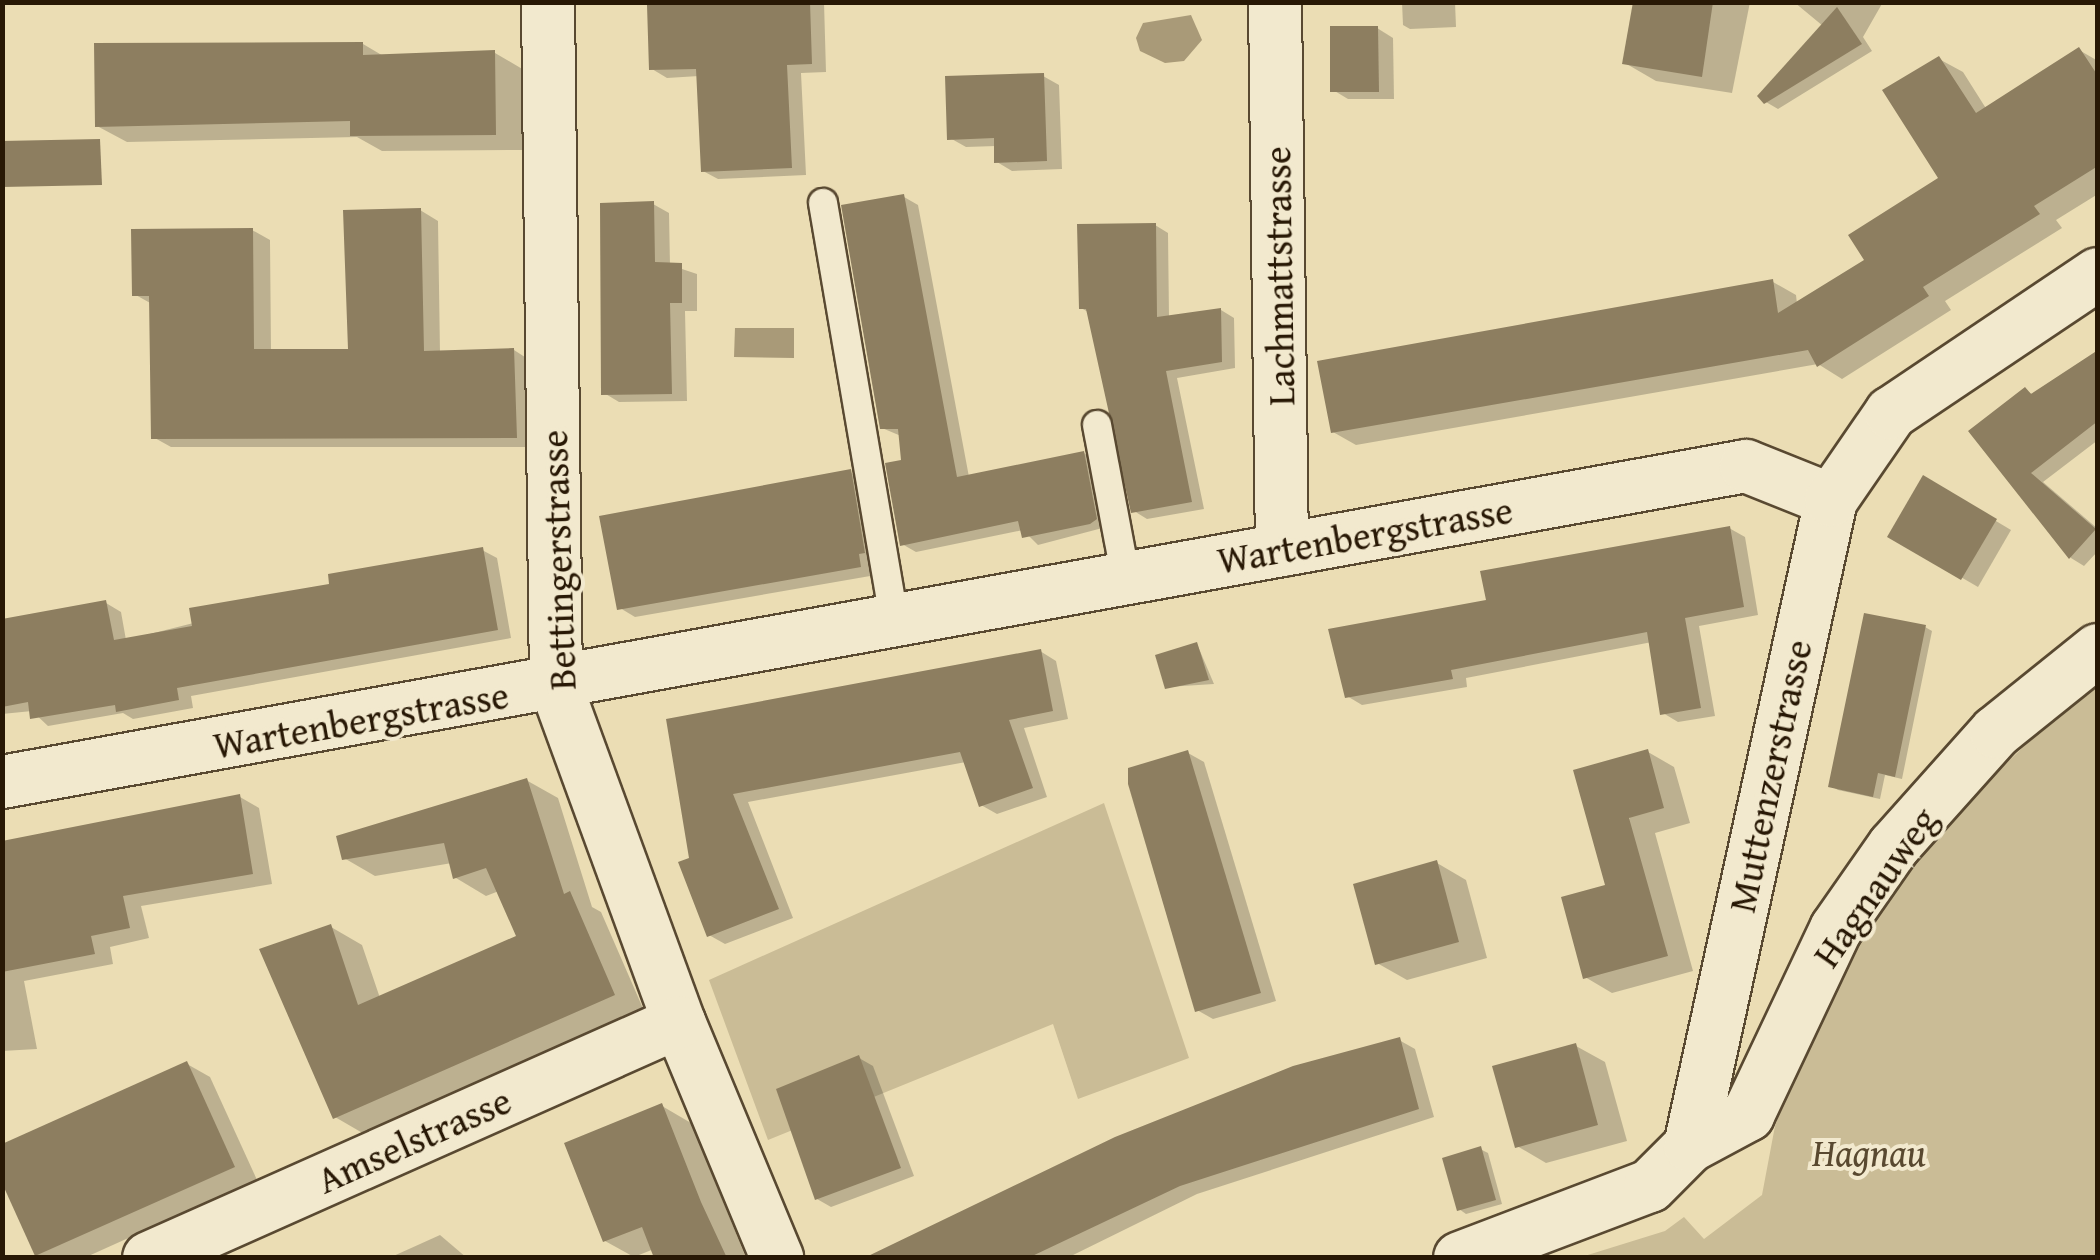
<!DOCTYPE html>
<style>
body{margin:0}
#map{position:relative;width:2100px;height:1260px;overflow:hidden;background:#ebddb4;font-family:"Gentium Book Plus",serif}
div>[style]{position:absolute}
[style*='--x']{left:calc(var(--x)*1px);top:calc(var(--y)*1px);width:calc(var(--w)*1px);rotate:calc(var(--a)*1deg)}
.green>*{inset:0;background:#cabc96}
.water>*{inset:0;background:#a99a78}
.shadow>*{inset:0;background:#0003}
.building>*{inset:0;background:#8d7e60}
.roads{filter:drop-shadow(2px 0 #594931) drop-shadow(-2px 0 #594931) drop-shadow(0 2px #594931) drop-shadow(0 -2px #594931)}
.service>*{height:28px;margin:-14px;padding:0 14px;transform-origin:14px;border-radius:14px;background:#f2e9ce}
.minor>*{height:52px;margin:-26px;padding:0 26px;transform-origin:26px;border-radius:26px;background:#f2e9ce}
span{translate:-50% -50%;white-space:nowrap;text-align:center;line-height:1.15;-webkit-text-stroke:8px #f2e9ce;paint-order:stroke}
.street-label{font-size:38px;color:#281805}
.park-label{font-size:38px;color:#594930;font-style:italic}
.frame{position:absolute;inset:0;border:5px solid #281805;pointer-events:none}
</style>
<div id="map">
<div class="green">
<div style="clip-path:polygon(2097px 678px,2097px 1257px,1578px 1258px,1665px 1231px,1684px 1217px,1704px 1239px,1762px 1195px,1775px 1126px,1811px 1025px,1871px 920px,1935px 830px)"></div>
<div style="clip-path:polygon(1104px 803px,1189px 1058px,1078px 1099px,1053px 1024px,768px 1140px,709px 980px)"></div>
</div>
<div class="water">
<div style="clip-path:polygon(1191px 15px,1202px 40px,1184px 61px,1165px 63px,1140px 51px,1136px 38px,1143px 23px)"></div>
<div style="clip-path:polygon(735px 328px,794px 328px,794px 358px,734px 357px)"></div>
</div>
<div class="shadow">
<div style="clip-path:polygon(650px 2px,824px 2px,826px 72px,801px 73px,806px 175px,718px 179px,703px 171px,699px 76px,667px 78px,652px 69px)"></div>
<div style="clip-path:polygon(1402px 2px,1455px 2px,1456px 27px,1410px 29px,1403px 25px)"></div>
<div style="clip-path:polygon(1637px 2px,1750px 2px,1732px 93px,1656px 81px,1625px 63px)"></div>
<div style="clip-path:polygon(1794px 2px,1883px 2px,1863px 37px,1872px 51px,1778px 109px,1766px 102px,1823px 26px)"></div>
<div style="clip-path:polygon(1377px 28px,1393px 38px,1394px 99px,1348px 99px,1333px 90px)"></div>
<div style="clip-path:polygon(363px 44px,385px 57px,495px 53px,524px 70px,525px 150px,382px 151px,357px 137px,127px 142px,97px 126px)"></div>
<div style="clip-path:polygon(2079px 50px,2098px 61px,2098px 194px,2056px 220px,2062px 228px,1945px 301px,1951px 310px,1842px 379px,1818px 364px,1356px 445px,1333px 432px,1773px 282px,1796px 295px,1797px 304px,1868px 260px,1941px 179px,1939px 59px,1963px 72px,1987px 110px)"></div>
<div style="clip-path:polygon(1043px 76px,1059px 85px,1062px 169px,1012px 171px,997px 162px,996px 146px,966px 147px,950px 138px)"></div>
<div style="clip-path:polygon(904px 197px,918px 205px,969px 477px,1084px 453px,1098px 462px,1110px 526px,1038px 545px,1023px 530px,916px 552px,902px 544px,901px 436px,882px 428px)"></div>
<div style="clip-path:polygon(653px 204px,669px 213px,670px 265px,697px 274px,697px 311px,685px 311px,687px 401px,619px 402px,604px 393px)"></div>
<div style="clip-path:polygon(420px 210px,438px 221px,440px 353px,514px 350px,531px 361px,533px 447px,171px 447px,153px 437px,152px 304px,134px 294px,252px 230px,270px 240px,271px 352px,350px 351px)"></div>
<div style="clip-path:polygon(1155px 225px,1168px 233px,1169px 317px,1221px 310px,1234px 318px,1235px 368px,1177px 378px,1204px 509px,1147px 519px,1134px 511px,1090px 313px,1081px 308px)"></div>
<div style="clip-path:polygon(2098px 353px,2098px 440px,2043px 482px,2098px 529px,2098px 551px,2084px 566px,2071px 558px,1972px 432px,2025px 390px,2034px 395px)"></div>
<div style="clip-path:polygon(850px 472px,866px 481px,876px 575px,635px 617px,620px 608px)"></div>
<div style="clip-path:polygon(1924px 478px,2011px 530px,1978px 587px,1890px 536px)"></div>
<div style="clip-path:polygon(1729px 528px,1745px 537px,1758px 615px,1699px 626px,1715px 716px,1678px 722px,1663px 713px,1652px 642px,1466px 678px,1467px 687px,1362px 705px,1347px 696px,1489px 602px)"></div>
<div style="clip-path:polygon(482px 550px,497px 558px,511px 638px,191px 696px,193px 708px,133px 719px,123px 713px,48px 726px,32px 711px,2px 714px,2px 622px,106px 603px,121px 612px,126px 640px)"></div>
<div style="clip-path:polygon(1925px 627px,1932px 631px,1902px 779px,1885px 775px,1880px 799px,1838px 790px,1831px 786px)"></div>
<div style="clip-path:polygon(1197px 644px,1214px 684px,1167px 687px)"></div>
<div style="clip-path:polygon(1040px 651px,1056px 661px,1068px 719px,1024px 728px,1047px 797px,997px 814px,981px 805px,966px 762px,748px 802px,793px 918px,725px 944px,709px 935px,668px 721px)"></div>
<div style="clip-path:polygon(1648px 752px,1674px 767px,1690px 823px,1655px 833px,1693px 971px,1612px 993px,1585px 977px)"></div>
<div style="clip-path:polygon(1188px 753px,1204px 762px,1276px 1001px,1213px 1019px,1197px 1010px)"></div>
<div style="clip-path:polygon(526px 780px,558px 798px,592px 907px,601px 912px,645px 1013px,366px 1135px,335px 1117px,331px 927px,362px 945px,380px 998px,519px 938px,499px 891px,486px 896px,456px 878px,452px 863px,375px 876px,344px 858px)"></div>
<div style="clip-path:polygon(240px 797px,259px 808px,272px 884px,141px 906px,149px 938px,110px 947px,113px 964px,24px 981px,37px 1049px,2px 1051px,2px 849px)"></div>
<div style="clip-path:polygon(1437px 863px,1466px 880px,1487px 958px,1407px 980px,1377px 963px)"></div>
<div style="clip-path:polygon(1399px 1040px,1415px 1049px,1434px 1117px,1197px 1194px,1067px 1258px,883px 1258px)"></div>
<div style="clip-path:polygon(1576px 1046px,1605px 1062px,1627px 1141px,1546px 1163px,1517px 1146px)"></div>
<div style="clip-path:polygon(859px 1058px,873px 1066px,914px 1176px,831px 1207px,817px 1199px)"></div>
<div style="clip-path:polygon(187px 1064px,210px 1077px,257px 1180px,84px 1258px,37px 1255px)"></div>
<div style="clip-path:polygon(662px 1106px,691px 1123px,746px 1258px,657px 1258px,654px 1249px,634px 1257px,605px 1241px)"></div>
<div style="clip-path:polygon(1480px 1149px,1488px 1153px,1502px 1204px,1466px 1214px,1459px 1209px)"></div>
<div style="clip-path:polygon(440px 1235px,467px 1258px,389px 1258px)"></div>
</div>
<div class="building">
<div style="clip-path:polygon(774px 2px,810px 2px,812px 64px,787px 65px,792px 168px,701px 172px,696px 69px,649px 70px,647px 5px)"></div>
<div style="clip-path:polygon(1633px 2px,1713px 2px,1702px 77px,1622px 64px)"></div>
<div style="clip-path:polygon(1837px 7px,1862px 44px,1764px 104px,1757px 96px)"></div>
<div style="clip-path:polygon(1330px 26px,1378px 26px,1379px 92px,1330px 92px)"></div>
<div style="clip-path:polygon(363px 42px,363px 55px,495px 50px,496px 135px,350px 136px,350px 121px,95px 127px,94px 43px)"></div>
<div style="clip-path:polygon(2079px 47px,2098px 76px,2098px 166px,2034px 206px,2040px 214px,1923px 287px,1929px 296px,1817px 367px,1808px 350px,1331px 433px,1317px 361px,1773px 279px,1778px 313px,1864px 260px,1848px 235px,1938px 178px,1882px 90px,1939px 56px,1976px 113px)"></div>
<div style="clip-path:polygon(1044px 73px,1047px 161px,994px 163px,994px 138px,947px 140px,945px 76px)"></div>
<div style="clip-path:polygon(100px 139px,102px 185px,2px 187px,2px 141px)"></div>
<div style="clip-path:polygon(904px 194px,957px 477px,1084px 451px,1097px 519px,1090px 524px,1022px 538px,1018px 521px,900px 546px,885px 463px,901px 460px,898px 429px,880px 429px,841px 205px)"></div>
<div style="clip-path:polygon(654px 201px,655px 262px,682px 263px,682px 303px,670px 303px,672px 394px,601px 395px,600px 203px)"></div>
<div style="clip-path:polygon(421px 208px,424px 351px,514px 348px,517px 438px,151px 439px,149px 296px,132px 296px,131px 229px,253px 228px,254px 349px,348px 349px,343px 210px)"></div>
<div style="clip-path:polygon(1156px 223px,1157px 317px,1221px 308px,1222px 362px,1166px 371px,1192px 502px,1131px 513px,1086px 309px,1079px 309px,1077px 224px)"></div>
<div style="clip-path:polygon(2098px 350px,2098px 421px,2031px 473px,2096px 529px,2069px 559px,1968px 431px,2025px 387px,2031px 394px)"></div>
<div style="clip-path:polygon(851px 469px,865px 553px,859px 554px,861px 567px,617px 610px,599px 516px)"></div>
<div style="clip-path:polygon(1923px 475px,1997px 519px,1961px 580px,1887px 537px)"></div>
<div style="clip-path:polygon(1730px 526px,1744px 607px,1685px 618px,1701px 708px,1660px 715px,1647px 632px,1451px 670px,1453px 679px,1345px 698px,1328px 629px,1486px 600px,1480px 571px)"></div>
<div style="clip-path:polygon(483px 547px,498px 630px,177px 688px,179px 700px,116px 712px,115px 705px,30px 719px,28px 702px,2px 707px,2px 619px,106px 600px,114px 640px,192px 626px,189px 608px,329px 584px,328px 574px)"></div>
<div style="clip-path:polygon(1864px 613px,1926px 625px,1895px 777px,1878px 773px,1873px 797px,1828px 787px)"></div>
<div style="clip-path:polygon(1197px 642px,1209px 680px,1165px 689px,1155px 655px)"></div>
<div style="clip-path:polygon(1041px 649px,1053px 711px,1009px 720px,1033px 788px,979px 807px,960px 752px,733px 794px,779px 909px,707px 937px,678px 862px,689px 858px,666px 719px)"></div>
<div style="clip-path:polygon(1648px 749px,1664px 808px,1629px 818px,1668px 956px,1583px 979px,1561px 897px,1605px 885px,1573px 770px)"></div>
<div style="clip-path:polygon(1188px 750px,1261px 993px,1195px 1012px,1128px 784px,1128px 768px)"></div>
<div style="clip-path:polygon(527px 778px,564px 894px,570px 891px,615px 995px,333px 1119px,259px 949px,331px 924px,358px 1005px,516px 936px,486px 868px,453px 879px,444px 843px,342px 860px,336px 836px)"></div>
<div style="clip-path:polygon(240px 794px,253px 874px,123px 896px,130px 928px,91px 936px,95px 954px,2px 972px,2px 841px)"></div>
<div style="clip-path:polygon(1437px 860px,1459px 942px,1375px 965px,1353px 884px)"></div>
<div style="clip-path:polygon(1400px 1037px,1419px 1109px,1180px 1186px,1028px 1258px,864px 1258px,1115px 1137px,1293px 1066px)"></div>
<div style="clip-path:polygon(1576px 1043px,1598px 1125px,1515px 1148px,1492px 1066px)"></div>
<div style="clip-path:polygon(859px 1055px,901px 1168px,815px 1200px,776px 1089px)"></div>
<div style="clip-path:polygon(187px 1061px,235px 1167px,35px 1256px,2px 1183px,2px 1144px)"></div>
<div style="clip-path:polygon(662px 1103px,701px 1202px,727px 1258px,654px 1258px,642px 1227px,603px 1242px,564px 1143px)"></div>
<div style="clip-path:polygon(1481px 1146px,1496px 1200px,1457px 1211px,1442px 1158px)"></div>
</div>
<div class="roads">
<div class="service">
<div style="--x:823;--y:203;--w:426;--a:80.3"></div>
<div style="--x:1097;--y:425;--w:157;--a:79.3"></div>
</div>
<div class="minor">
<div style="--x:548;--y:2;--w:684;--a:89.33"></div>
<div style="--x:556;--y:686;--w:358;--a:69.9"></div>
<div style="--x:679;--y:1022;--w:256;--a:67.4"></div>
<div style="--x:1275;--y:2;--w:548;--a:89.27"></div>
<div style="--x:2;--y:782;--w:1772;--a:-10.27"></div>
<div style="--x:1746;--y:466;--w:92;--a:21.8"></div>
<div style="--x:1690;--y:1146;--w:66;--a:-28.1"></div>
<div style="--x:1748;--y:1115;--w:206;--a:-64.7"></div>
<div style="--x:1836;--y:929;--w:101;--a:-55.1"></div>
<div style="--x:1894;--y:846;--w:153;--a:-48.2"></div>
<div style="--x:1996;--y:732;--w:131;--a:-38.8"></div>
<div style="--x:149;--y:1258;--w:580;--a:-24"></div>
<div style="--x:1460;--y:1258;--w:203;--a:-20.8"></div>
<div style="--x:1650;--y:1186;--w:57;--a:-45"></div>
<div style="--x:1690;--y:1146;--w:661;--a:-77.69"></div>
<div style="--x:1831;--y:500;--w:106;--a:-55.4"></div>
<div style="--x:1891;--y:413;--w:249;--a:-33.9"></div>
</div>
</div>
<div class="street-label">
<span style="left:1279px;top:276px;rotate:-91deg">Lachmattstrasse</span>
<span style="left:1365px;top:535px;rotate:-10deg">Wartenbergstrasse</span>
<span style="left:558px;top:560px;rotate:-92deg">Bettingerstrasse</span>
<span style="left:361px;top:720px;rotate:-10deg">Wartenbergstrasse</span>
<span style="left:1770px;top:776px;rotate:-78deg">Muttenzerstrasse</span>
<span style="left:1875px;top:887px;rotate:-55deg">Hagnauweg</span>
<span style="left:414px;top:1140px;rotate:-24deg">Amselstrasse</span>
</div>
<div class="park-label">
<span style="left:1869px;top:1153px">Hagnau</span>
</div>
<div class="frame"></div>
</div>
